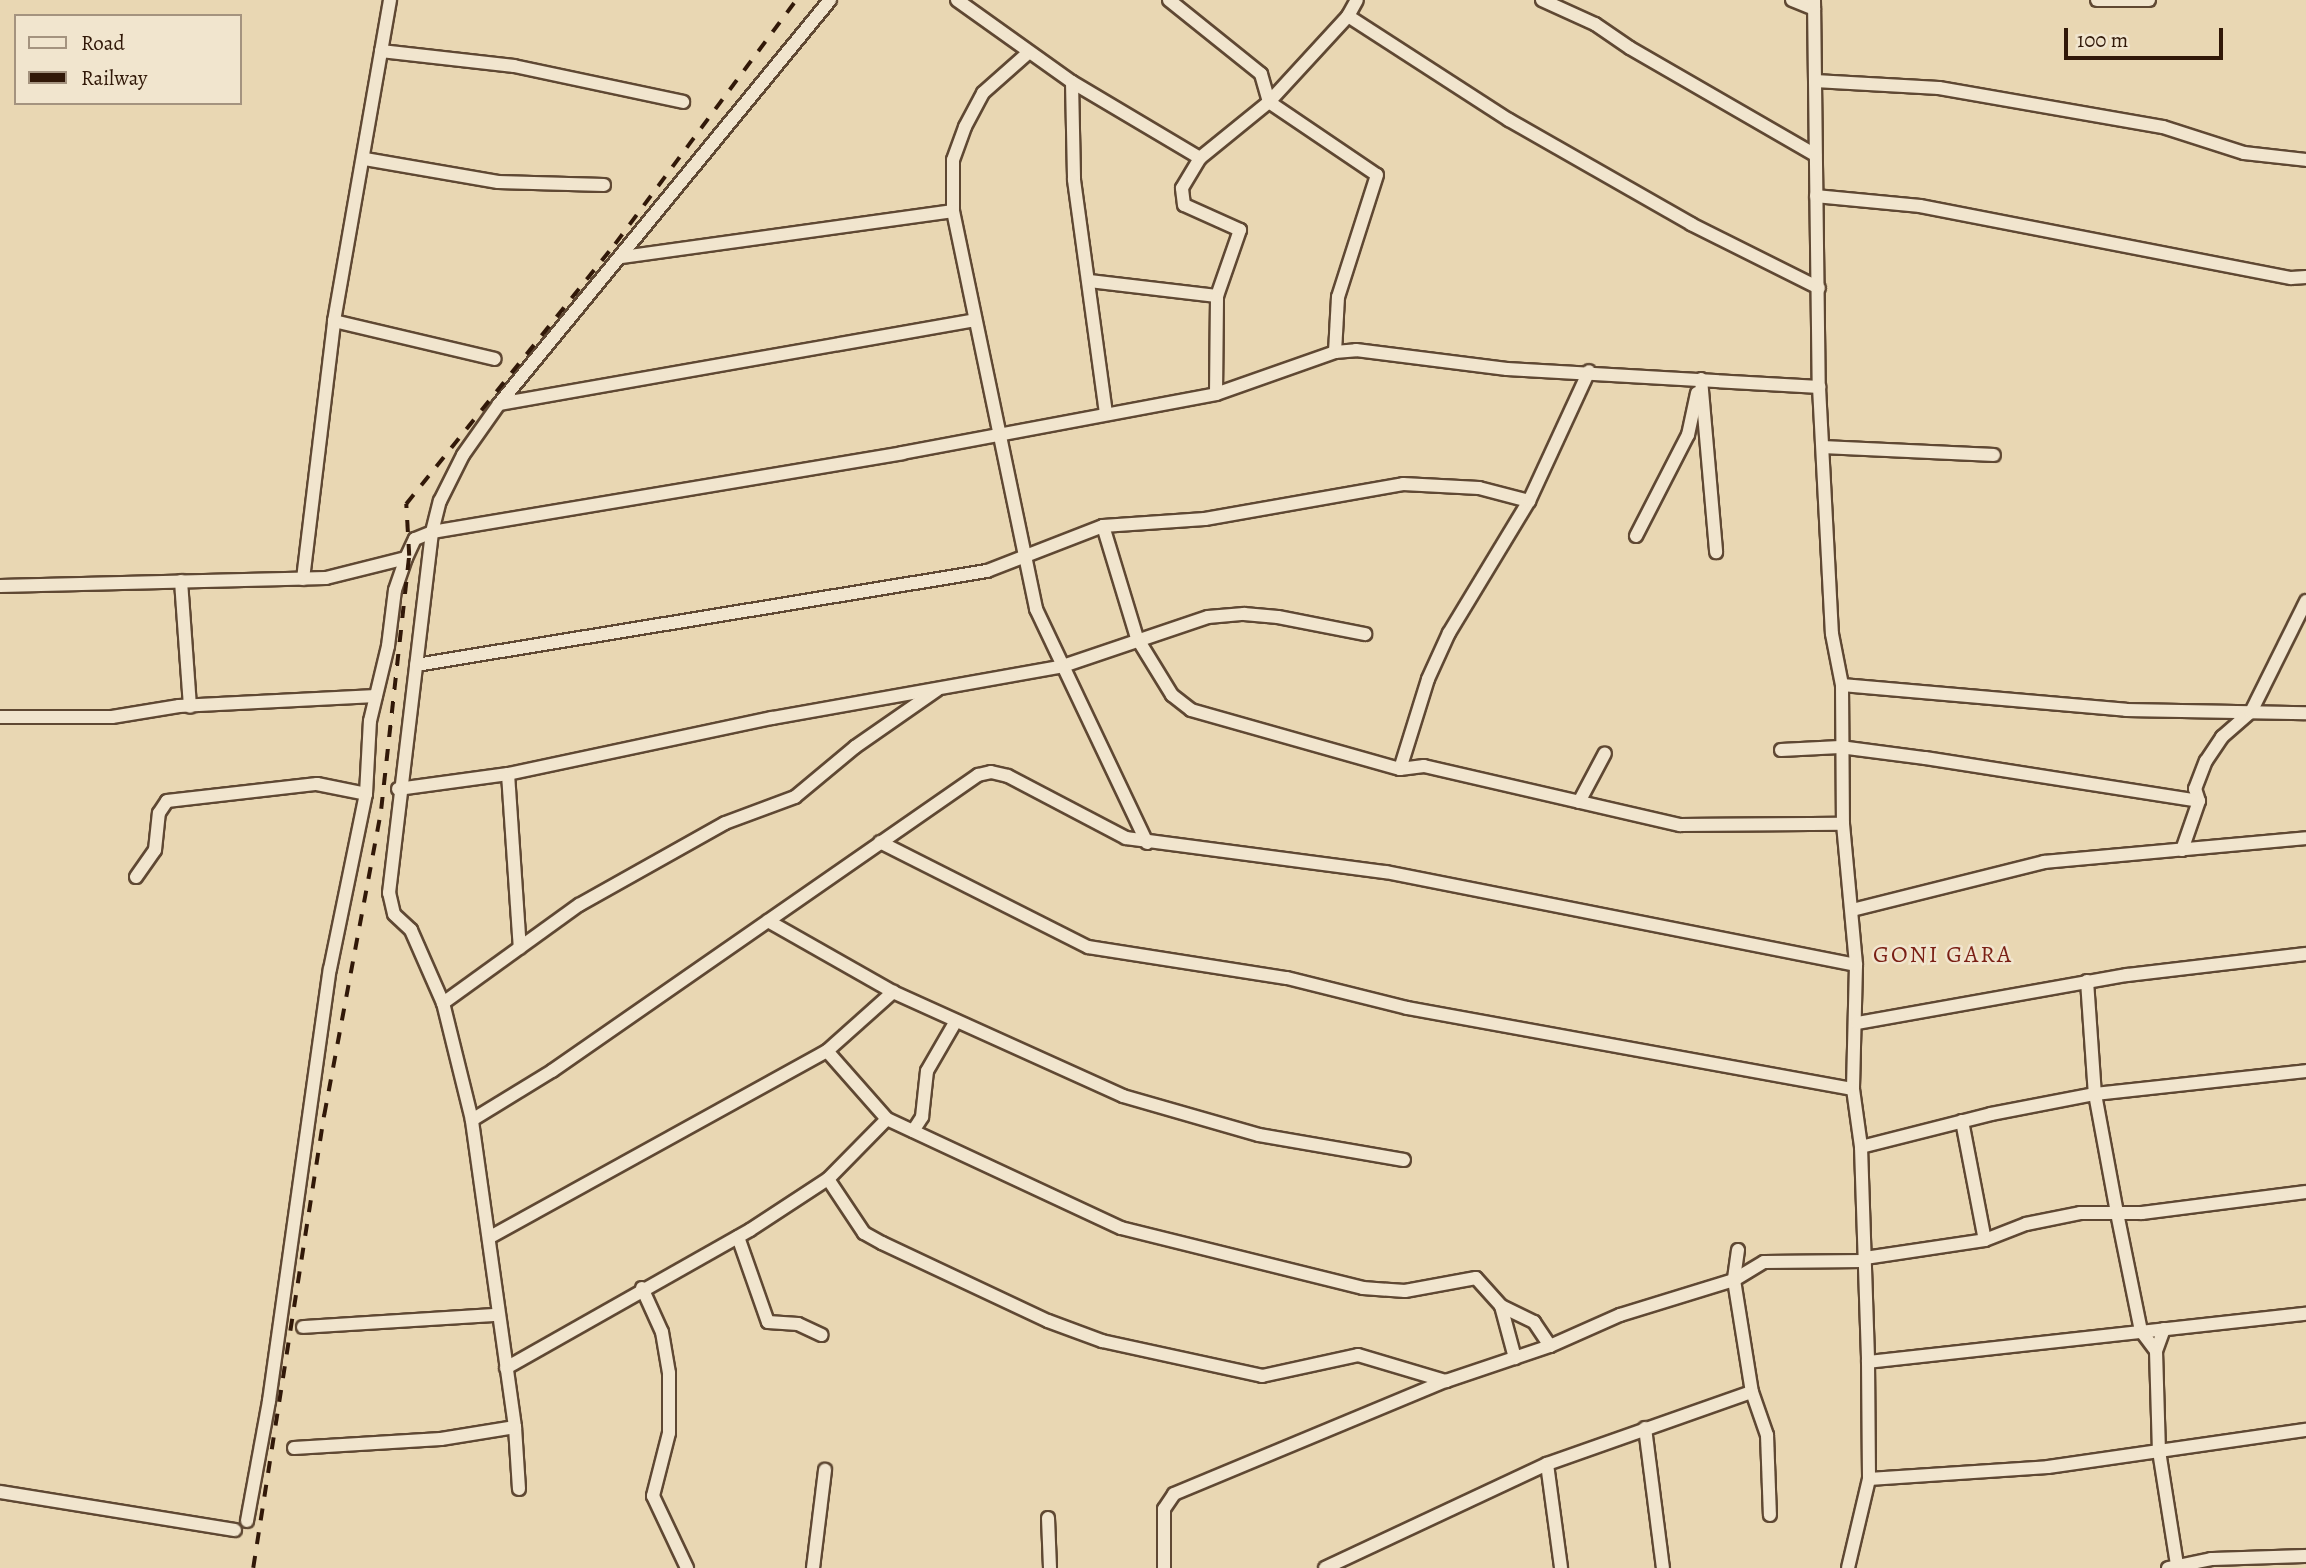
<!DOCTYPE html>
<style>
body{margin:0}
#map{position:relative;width:2306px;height:1568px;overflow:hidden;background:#e9d7b3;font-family:Alegreya,serif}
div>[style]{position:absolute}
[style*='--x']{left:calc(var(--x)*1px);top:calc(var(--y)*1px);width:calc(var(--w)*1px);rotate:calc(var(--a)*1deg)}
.roads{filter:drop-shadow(2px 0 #5f4833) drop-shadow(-2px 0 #5f4833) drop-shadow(0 2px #5f4833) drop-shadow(0 -2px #5f4833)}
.minor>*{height:12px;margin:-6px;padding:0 6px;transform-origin:6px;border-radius:6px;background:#f1e5ce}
.rail>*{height:3.5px;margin-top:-1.75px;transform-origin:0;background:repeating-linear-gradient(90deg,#311808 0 12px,transparent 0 24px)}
span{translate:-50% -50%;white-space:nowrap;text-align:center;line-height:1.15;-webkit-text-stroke:5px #f1e5ce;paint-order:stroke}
.quarter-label{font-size:24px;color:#7a1f14;letter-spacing:2px}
.legend{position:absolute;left:14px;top:14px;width:228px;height:91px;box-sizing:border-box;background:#f1e5ce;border:2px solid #a4937f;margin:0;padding:9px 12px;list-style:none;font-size:21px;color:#311808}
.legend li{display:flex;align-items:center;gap:14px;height:35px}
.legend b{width:35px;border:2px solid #a4937f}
.scale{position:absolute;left:2064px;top:28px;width:159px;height:32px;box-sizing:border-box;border:4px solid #311808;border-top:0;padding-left:9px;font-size:21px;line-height:24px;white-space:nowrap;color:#311808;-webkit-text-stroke:5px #f1e5ce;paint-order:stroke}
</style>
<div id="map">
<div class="roads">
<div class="minor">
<div style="--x:957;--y:0;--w:141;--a:35.5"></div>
<div style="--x:1072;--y:82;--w:149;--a:30.7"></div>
<div style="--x:1169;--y:0;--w:118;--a:38.8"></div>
<div style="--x:1261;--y:74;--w:29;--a:74"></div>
<div style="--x:1269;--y:102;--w:130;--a:34.1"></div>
<div style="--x:1377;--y:175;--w:128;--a:107.7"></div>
<div style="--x:1338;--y:297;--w:55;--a:93.1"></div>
<div style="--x:1542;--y:0;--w:58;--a:24.4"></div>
<div style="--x:1595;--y:24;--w:42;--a:34.4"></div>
<div style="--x:1630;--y:48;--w:214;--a:30"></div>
<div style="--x:1792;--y:0;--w:24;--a:22"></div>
<div style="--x:1814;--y:0;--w:387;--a:89.3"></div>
<div style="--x:1819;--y:387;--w:247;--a:87"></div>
<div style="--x:1832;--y:634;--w:52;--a:78.9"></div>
<div style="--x:1842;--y:685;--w:139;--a:89.6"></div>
<div style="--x:1843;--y:824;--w:142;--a:84.7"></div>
<div style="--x:1856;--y:965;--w:124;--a:91.4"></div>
<div style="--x:1853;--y:1089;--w:59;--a:82.1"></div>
<div style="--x:1861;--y:1147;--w:215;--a:88.1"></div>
<div style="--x:1868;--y:1362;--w:117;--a:89.5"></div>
<div style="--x:1869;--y:1479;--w:91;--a:103.3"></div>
<div style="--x:2097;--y:0;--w:52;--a:0"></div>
<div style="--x:1348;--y:16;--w:192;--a:32.9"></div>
<div style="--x:1509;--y:120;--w:210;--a:29.7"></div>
<div style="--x:1691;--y:224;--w:143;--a:26.6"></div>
<div style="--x:381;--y:51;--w:134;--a:6.4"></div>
<div style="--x:514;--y:66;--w:173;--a:12"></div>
<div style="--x:1028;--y:53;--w:60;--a:138.4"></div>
<div style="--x:983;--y:93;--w:38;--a:118"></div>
<div style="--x:965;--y:127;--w:35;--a:110"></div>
<div style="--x:953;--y:160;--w:51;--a:90"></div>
<div style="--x:953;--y:211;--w:407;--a:78.2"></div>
<div style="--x:1036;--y:609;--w:259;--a:64.6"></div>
<div style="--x:1815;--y:81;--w:124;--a:3.2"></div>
<div style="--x:1939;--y:88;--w:227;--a:9.9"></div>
<div style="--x:2163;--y:127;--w:85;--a:17.8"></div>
<div style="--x:2244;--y:153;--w:62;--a:6.4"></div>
<div style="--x:1072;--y:82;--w:98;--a:88.8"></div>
<div style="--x:1074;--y:180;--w:235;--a:82.2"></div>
<div style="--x:365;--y:159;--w:135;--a:9.8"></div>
<div style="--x:498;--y:182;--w:106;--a:1.6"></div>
<div style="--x:1816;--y:196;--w:104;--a:5.5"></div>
<div style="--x:1920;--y:206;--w:378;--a:11"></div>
<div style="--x:2291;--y:278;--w:15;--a:-4"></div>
<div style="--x:622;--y:257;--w:334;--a:-7.9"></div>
<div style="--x:1089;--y:281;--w:129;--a:6.7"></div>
<div style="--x:334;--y:321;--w:165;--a:13.3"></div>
<div style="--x:1701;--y:379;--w:174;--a:85"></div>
<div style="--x:1216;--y:394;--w:98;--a:-89.4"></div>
<div style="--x:1217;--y:296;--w:70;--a:-70.8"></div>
<div style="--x:1240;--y:230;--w:61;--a:-155.9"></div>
<div style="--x:1184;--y:205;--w:17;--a:-97"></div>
<div style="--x:1182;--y:188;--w:35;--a:-59"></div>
<div style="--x:1200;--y:158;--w:89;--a:-39.1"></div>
<div style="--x:1269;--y:102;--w:117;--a:-47.4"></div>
<div style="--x:1348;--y:16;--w:18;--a:-61"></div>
<div style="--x:499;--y:404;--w:482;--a:-10"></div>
<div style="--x:1823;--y:447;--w:171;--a:2.7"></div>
<div style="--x:1103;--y:526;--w:117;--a:73.1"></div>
<div style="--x:1137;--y:638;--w:67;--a:58.4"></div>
<div style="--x:1172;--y:695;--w:24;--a:38"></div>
<div style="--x:1191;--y:710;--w:217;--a:15.8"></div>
<div style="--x:1400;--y:769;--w:24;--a:-7"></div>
<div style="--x:1424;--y:766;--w:263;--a:13"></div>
<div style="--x:1680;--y:825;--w:163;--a:-0.4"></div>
<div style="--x:1636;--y:536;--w:114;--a:-62.8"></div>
<div style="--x:1688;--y:435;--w:43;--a:-77.9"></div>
<div style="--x:303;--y:579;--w:260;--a:-83.1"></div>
<div style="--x:334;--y:321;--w:326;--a:-80.1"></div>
<div style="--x:181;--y:581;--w:126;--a:85.9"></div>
<div style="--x:0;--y:586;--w:326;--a:-1.4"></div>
<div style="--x:326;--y:578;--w:82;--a:-14"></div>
<div style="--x:406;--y:558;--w:21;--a:-65"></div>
<div style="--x:415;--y:539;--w:18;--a:-22"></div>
<div style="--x:432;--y:532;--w:477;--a:-9.5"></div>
<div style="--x:902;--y:453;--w:319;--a:-10.6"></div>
<div style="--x:1216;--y:394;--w:126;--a:-19.4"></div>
<div style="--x:1335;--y:352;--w:21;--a:-5"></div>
<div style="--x:1356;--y:350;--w:152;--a:7.2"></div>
<div style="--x:1507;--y:369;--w:313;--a:3.3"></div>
<div style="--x:416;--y:665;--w:579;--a:-9.35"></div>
<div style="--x:987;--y:571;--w:124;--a:-21.2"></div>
<div style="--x:1103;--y:526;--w:102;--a:-3.9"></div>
<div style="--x:1205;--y:519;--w:201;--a:-10"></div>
<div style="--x:1403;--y:484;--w:76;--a:3"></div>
<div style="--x:1479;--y:488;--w:52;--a:14.6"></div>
<div style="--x:1842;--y:685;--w:285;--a:5"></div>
<div style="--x:2126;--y:710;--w:180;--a:1"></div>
<div style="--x:0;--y:717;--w:112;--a:0"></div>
<div style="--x:112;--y:717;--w:68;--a:-9.3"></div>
<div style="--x:179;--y:706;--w:197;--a:-2.9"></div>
<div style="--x:1781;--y:750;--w:59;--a:-2.9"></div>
<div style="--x:1840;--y:747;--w:86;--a:7.4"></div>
<div style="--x:1925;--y:758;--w:277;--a:8.9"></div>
<div style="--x:1400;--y:769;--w:94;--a:-72.7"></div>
<div style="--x:1428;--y:679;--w:51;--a:-65.5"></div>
<div style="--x:1449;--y:633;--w:154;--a:-58.8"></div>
<div style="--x:1529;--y:501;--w:143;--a:-65.2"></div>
<div style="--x:508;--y:774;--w:174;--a:86.1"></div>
<div style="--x:398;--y:789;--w:111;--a:-7.8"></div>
<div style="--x:508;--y:774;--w:270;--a:-12"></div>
<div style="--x:772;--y:718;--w:296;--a:-10.1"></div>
<div style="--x:1063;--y:666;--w:153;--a:-18.7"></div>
<div style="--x:1208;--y:617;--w:36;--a:-5"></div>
<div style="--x:1244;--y:614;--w:34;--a:5"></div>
<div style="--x:1278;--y:617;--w:89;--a:11.1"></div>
<div style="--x:1579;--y:802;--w:55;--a:-62"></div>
<div style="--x:880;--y:842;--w:233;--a:26.8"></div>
<div style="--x:1088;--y:947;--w:201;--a:8.9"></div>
<div style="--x:1287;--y:978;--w:124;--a:14"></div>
<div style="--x:1407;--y:1008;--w:453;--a:10.3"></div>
<div style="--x:2182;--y:850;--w:52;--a:-70.9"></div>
<div style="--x:2199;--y:801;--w:13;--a:-108"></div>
<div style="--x:2195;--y:789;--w:30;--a:-69"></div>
<div style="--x:2206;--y:761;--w:29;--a:-56"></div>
<div style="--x:2222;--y:737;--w:38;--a:-41"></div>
<div style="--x:2251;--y:712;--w:124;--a:-63.6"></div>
<div style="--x:136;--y:877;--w:33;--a:-55"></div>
<div style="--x:155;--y:850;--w:37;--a:-84"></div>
<div style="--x:159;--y:813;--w:14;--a:-56"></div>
<div style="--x:167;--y:801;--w:151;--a:-6.5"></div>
<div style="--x:317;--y:784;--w:50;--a:11.5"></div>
<div style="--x:1852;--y:910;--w:198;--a:-14"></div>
<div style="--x:2044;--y:862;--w:263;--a:-5.2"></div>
<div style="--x:768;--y:921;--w:144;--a:29.6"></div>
<div style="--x:893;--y:992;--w:252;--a:24.3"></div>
<div style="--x:1123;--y:1096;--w:141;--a:16"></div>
<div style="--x:1259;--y:1135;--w:147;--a:9.8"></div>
<div style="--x:2087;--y:981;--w:113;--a:86"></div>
<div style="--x:2095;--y:1094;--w:121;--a:79.5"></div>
<div style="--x:2117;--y:1213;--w:120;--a:78.5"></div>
<div style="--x:2141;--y:1331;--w:25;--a:53"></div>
<div style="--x:443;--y:1003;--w:168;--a:-35.8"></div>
<div style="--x:579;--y:905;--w:167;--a:-29.3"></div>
<div style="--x:725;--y:823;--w:75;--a:-20.4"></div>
<div style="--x:795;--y:797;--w:78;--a:-39.8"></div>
<div style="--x:855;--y:747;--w:100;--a:-34.8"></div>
<div style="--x:1857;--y:1023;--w:274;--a:-10.1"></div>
<div style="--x:2127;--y:975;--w:180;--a:-6.7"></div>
<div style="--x:827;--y:1051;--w:91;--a:48.6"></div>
<div style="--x:887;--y:1119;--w:258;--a:25"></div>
<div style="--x:1121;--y:1228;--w:249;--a:13.9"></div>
<div style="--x:1363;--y:1288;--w:42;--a:4.1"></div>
<div style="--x:1405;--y:1291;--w:72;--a:-10.4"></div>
<div style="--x:1476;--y:1278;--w:38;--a:48"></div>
<div style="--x:1501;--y:1306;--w:37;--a:26"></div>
<div style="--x:1534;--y:1322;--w:29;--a:56"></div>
<div style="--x:472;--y:1120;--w:94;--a:-31.5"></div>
<div style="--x:552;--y:1071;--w:519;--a:-34.79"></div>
<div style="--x:978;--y:775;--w:13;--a:-13"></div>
<div style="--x:991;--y:772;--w:17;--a:13"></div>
<div style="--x:1008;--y:776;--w:133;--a:27.7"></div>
<div style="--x:1126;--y:838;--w:262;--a:7.5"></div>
<div style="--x:1386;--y:872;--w:479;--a:11.2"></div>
<div style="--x:1962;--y:1121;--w:121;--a:79.1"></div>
<div style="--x:913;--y:1131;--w:17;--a:-57"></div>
<div style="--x:922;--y:1117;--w:46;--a:-83.8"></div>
<div style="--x:927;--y:1071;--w:58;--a:-59.9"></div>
<div style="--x:1861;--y:1147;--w:134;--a:-14.2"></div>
<div style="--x:1991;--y:1114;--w:106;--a:-10.9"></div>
<div style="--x:2095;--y:1094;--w:212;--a:-6.2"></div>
<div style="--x:828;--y:1179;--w:65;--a:56.3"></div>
<div style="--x:864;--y:1233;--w:21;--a:29"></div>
<div style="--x:882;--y:1243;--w:183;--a:25.2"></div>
<div style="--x:1048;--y:1321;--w:58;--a:20.3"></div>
<div style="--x:1102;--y:1341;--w:164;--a:12.3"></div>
<div style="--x:1262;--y:1376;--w:98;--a:-12.3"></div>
<div style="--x:1358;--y:1355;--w:92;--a:16.5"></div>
<div style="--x:490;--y:1237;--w:385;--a:-28.9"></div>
<div style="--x:827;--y:1051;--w:89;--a:-41.8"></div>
<div style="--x:738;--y:1237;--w:90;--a:70.6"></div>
<div style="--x:768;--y:1322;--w:30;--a:4"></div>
<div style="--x:798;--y:1324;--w:26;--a:25"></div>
<div style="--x:1738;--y:1250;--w:30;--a:98"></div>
<div style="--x:1734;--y:1280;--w:113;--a:80.9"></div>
<div style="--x:1752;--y:1392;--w:46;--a:70.8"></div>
<div style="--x:1767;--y:1435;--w:80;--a:87.9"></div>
<div style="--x:1865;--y:1258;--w:121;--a:-8.5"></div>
<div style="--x:1985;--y:1240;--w:44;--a:-21.3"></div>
<div style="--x:2026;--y:1224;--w:55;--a:-11.5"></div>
<div style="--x:2080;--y:1213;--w:62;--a:0"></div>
<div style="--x:2142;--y:1213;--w:165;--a:-7.3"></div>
<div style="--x:642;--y:1288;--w:48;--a:65.6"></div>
<div style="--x:662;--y:1332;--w:42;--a:80.3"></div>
<div style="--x:669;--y:1373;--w:60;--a:90"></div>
<div style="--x:669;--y:1433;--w:65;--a:104.3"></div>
<div style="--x:653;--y:1496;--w:80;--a:64.7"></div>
<div style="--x:1501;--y:1306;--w:54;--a:74.9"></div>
<div style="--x:303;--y:1327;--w:193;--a:-3.6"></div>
<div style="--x:2164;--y:1329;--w:23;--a:110"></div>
<div style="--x:2156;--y:1351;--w:100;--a:88.3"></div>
<div style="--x:2159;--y:1451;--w:115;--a:81"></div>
<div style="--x:1868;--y:1362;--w:441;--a:-6.3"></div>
<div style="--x:506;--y:1368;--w:280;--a:-29.5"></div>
<div style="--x:750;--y:1230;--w:93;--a:-33.2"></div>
<div style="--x:828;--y:1179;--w:84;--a:-45.5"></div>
<div style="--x:1645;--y:1428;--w:141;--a:82.7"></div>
<div style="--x:294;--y:1448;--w:147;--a:-3.5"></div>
<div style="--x:441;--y:1439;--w:75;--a:-9.2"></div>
<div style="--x:1547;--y:1464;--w:105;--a:82.3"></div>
<div style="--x:1869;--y:1479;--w:179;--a:-3.8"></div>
<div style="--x:2048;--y:1467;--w:261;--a:-8.2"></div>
<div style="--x:519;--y:1489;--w:62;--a:-93.7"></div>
<div style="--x:515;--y:1427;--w:310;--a:-98"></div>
<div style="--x:472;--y:1120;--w:121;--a:-103.9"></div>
<div style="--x:443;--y:1003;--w:80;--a:-113.7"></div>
<div style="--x:411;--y:930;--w:23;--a:-137"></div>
<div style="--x:394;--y:914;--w:22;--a:-103"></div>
<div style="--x:389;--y:893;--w:364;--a:-83.2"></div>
<div style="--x:432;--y:532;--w:32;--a:-76"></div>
<div style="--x:440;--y:501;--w:51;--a:-63.4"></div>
<div style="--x:463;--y:455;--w:62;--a:-54.8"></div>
<div style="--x:499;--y:404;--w:522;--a:-50.67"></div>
<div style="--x:0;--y:1492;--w:238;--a:9.2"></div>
<div style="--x:1048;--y:1518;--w:50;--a:87.7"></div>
<div style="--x:247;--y:1521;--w:122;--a:-79.6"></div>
<div style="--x:269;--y:1401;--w:436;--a:-82"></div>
<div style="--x:330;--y:969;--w:179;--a:-78.4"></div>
<div style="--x:366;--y:794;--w:73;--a:-86.9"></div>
<div style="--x:370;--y:721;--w:77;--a:-76.5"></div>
<div style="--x:388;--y:646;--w:56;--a:-82.9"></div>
<div style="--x:395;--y:590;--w:34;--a:-71"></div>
<div style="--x:813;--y:1568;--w:99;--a:-83"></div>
<div style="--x:1164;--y:1568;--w:59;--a:-90"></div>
<div style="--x:1164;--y:1509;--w:18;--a:-56"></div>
<div style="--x:1174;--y:1494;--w:295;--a:-22.6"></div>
<div style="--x:1446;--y:1381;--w:110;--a:-18.6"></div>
<div style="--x:1550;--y:1346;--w:77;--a:-23.9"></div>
<div style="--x:1620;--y:1315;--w:119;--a:-17.1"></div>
<div style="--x:1734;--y:1280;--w:35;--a:-31"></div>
<div style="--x:1764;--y:1262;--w:99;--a:-0.6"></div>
<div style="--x:1325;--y:1568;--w:245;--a:-25.1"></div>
<div style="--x:1547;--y:1464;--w:217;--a:-19.4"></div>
<div style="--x:2168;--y:1568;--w:44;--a:-11.8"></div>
<div style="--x:2211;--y:1559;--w:95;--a:-1.8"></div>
</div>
</div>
<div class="rail">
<div style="--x:253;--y:1568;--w:459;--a:-81.1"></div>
<div style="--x:324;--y:1115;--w:311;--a:-79.4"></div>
<div style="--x:381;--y:809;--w:255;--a:-83.7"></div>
<div style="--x:409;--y:556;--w:52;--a:-93.3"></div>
<div style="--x:406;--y:504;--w:334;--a:-51.2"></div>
<div style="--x:615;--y:244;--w:304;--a:-53.4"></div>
</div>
<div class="quarter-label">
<span style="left:1943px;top:955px">GONI GARA</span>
</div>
<ul class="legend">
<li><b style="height:9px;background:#f1e5ce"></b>Road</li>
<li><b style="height:9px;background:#311808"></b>Railway</li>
</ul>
<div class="scale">100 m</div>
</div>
